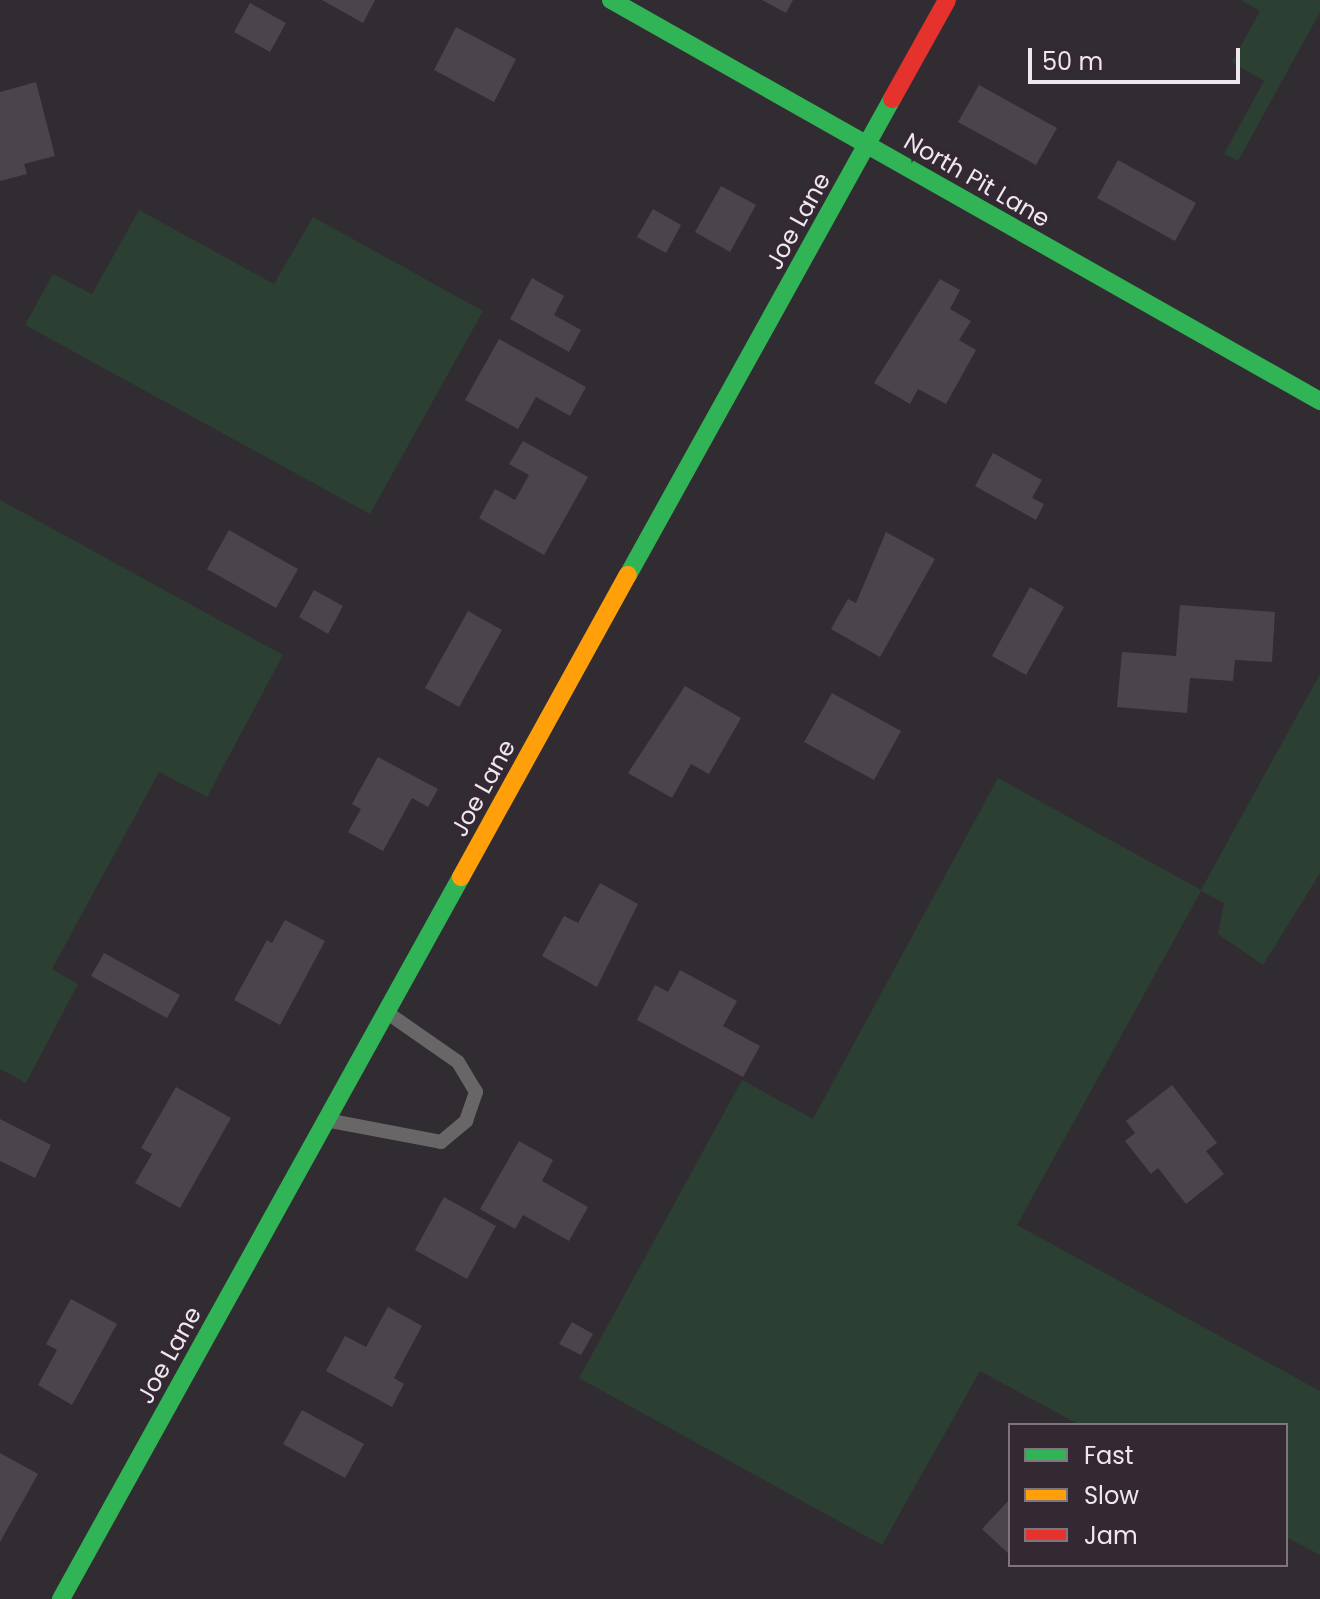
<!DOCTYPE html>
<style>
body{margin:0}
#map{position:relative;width:1320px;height:1599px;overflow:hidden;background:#312c31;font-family:Poppins,sans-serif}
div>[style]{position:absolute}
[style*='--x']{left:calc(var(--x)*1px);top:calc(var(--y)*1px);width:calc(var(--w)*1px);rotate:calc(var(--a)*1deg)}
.green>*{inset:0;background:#2b3f32}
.building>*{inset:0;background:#4c444c}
.lane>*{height:14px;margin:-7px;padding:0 7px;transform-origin:7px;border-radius:7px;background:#686667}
.fast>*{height:18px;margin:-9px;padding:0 9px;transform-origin:9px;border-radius:9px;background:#30b455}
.slow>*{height:18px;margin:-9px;padding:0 9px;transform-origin:9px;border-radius:9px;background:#ff9f0a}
.jam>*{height:18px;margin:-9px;padding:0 9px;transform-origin:9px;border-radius:9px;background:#e5322d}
span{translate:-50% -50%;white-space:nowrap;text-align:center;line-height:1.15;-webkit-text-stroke:8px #342933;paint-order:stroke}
.street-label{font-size:24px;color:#efe7ee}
.legend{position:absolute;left:1008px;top:1423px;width:280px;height:144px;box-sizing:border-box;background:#342933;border:2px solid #7f757e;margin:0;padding:10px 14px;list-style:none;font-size:24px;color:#efe7ee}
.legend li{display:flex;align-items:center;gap:16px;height:40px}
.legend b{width:40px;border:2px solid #7f757e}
.scale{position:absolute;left:1028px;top:48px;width:212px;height:36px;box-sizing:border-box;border:4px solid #efe7ee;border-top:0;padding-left:10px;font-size:24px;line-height:28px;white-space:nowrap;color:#efe7ee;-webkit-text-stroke:6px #342933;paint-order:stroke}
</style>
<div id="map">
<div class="green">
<div style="clip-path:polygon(1241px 0,1320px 0,1320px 12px,1238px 161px,1224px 154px,1264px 81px,1232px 62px,1260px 11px)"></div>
<div style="clip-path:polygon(139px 210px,274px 284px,313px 217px,483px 311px,370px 514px,25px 325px,53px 274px,92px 294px)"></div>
<div style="clip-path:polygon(0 500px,283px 655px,207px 797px,159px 772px,52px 969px,78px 984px,26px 1083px,0 1069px)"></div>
<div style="clip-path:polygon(1320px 674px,1320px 873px,1263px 965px,1218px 934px,1224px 903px,1201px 891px,1017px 1225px,1320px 1391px,1320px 1555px,1286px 1537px,1286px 1425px,1080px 1425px,980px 1371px,882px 1545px,579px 1378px,742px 1080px,813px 1119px,998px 778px,1201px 890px)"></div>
</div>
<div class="building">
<div style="clip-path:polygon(322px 0,375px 0,363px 23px)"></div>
<div style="clip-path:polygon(762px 0,793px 0,786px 13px)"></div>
<div style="clip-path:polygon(250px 3px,286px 23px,270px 52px,234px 32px)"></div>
<div style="clip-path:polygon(456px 27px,516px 59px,494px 102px,434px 70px)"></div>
<div style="clip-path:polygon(36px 82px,55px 156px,24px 164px,27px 174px,0 181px,0 92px)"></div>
<div style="clip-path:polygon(979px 85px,1057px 128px,1036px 165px,958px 122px)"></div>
<div style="clip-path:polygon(1118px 160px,1196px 203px,1175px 241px,1097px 198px)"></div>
<div style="clip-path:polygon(721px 186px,756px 205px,730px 252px,695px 232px)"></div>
<div style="clip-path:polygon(653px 209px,681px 225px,666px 253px,637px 237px)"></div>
<div style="clip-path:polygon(532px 278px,564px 296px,554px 315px,581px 330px,569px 352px,510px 319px)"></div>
<div style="clip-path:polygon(940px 279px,960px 290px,950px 309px,971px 321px,959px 340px,976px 350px,946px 404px,918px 389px,910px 404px,874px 383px)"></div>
<div style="clip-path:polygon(499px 339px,586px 387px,570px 416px,536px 397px,518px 429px,465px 400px)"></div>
<div style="clip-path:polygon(523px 441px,588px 477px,544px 555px,479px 518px,495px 489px,515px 500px,529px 475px,509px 464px)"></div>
<div style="clip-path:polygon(993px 453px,1042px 480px,1032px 498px,1044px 504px,1036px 520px,975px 486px)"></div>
<div style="clip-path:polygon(229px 530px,298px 569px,276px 608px,207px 569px)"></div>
<div style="clip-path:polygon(886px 532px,935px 559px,880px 657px,831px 629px,848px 599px,856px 603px)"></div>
<div style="clip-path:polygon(1030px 587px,1064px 607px,1026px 675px,992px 656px)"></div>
<div style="clip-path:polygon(314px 590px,343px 606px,328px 634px,299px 617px)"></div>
<div style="clip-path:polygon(1180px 605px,1275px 612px,1272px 662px,1235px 660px,1233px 681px,1190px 678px,1187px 713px,1117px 707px,1122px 652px,1176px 656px)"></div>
<div style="clip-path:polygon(468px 611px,502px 630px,459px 707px,425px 688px)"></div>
<div style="clip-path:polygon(685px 686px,741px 718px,709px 774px,691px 764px,672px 798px,628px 773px)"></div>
<div style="clip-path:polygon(832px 693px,901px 731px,874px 780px,804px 742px)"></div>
<div style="clip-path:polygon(378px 757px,438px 789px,428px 807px,412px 798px,383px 851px,348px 832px,361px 809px,352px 804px)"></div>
<div style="clip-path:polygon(600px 883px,638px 904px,597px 987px,542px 956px,564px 916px,578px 923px)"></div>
<div style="clip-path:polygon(285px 920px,325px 941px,280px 1025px,234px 1000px,267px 940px,272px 943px)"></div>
<div style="clip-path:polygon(104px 953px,180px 995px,167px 1018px,91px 976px)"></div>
<div style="clip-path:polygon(680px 970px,737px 1001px,723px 1026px,760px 1046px,743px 1077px,637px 1020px,655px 985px,668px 992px)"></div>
<div style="clip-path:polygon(1172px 1085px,1217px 1143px,1206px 1151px,1224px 1174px,1186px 1204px,1158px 1168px,1151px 1174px,1125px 1141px,1135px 1133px,1126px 1121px)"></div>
<div style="clip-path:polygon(176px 1087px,231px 1118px,180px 1208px,135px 1183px,152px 1154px,141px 1148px)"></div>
<div style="clip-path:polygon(0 1119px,51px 1145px,35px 1178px,0 1161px)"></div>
<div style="clip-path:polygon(519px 1141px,553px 1160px,542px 1181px,588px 1207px,569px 1241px,523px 1215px,515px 1229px,480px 1209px)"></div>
<div style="clip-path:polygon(444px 1197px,496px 1226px,467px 1279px,415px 1250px)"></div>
<div style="clip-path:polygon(71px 1299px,117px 1324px,72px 1405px,38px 1385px,57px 1350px,46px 1344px)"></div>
<div style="clip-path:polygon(388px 1307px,422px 1326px,394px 1378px,404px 1384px,392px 1407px,326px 1371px,345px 1336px,366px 1347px)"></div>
<div style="clip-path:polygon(572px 1322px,593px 1334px,581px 1355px,559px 1344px)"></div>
<div style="clip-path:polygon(302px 1410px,364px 1444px,345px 1478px,283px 1444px)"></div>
<div style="clip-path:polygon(0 1453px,38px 1474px,0 1542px)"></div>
<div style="clip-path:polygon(1010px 1499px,1010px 1555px,982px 1529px)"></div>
</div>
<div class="lane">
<div style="--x:331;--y:1121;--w:112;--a:10.8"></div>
<div style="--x:441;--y:1142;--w:33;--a:-40"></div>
<div style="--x:466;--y:1121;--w:31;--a:-71"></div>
<div style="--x:476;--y:1092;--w:35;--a:-121"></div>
<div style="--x:458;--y:1062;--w:84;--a:-145.2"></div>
</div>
<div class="fast">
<div style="--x:611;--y:0;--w:815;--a:29.49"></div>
<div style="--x:628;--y:575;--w:544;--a:-60.99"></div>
<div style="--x:61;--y:1599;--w:825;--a:-61.01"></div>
</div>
<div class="slow">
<div style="--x:461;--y:877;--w:345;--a:-61.1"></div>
</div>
<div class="jam">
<div style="--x:892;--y:99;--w:113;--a:-60.9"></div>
</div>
<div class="street-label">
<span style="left:977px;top:180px;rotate:30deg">North Pit Lane</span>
<span style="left:798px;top:221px;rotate:-61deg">Joe Lane</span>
<span style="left:483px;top:788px;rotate:-61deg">Joe Lane</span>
<span style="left:169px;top:1355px;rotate:-61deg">Joe Lane</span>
</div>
<ul class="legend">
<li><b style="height:10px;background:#30b455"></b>Fast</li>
<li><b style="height:10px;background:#ff9f0a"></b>Slow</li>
<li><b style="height:10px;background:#e5322d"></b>Jam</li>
</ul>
<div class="scale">50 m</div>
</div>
